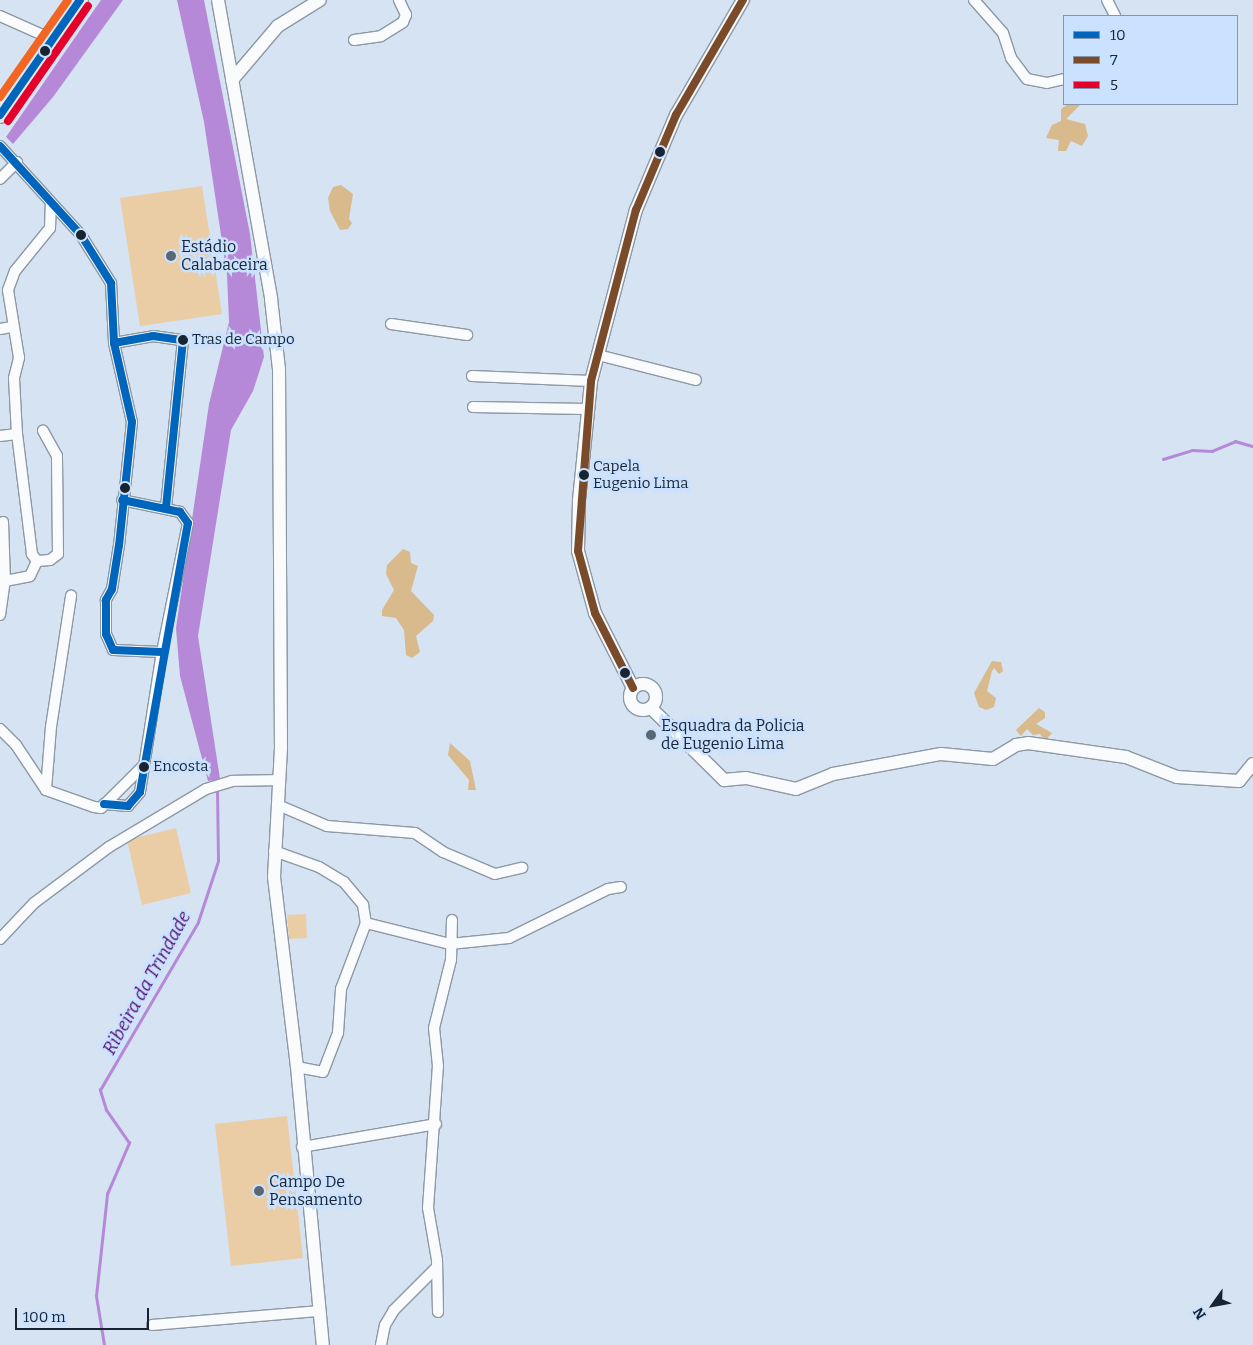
<!DOCTYPE html>
<meta charset="utf-8">
<style>
body{margin:0}
#map{position:relative;width:1253px;height:1345px;overflow:hidden;background:#d6e3f3;font-family:Bitter,serif}
div>[style]{position:absolute}
[style*='--x']{left:calc(var(--x)*1px);top:calc(var(--y)*1px);width:calc(var(--w)*1px);rotate:calc(var(--a)*1deg)}
.green>*{inset:0;background:#eacca5}
.forest>*{inset:0;background:#d9ba8c}
.water>*{inset:0;background:#b589d8}
.stream>*{height:2.5px;margin:-1.25px;padding:0 1.25px;transform-origin:1.25px;border-radius:1.25px;background:#b589d8}
.roads{filter:drop-shadow(1px 0 #8d98a4) drop-shadow(-1px 0 #8d98a4) drop-shadow(0 1px #8d98a4) drop-shadow(0 -1px #8d98a4)}
.minor>*{height:10px;margin:-5px;padding:0 5px;transform-origin:5px;border-radius:5px;background:#f9fbfd}
.tertiary>*{height:12px;margin:-6px;padding:0 6px;transform-origin:6px;border-radius:6px;background:#f9fbfd}
.tertiary>.ring{margin:-6px;padding:0;box-sizing:content-box;background:none;border:12px solid #f9fbfd;border-radius:50%}
.primary>*{height:16px;margin:-8px;padding:0 8px;transform-origin:8px;border-radius:8px;background:#e3e9f0}
.bus-1>*{height:8px;margin:-4px;padding:0 4px;transform-origin:4px;border-radius:4px;background:#0065bd}
.bus-2>*{height:8px;margin:-4px;padding:0 4px;transform-origin:4px;border-radius:4px;background:#7a4b2a}
.bus-3>*{height:8px;margin:-4px;padding:0 4px;transform-origin:4px;border-radius:4px;background:#e4002b}
.bus-4>*{height:8px;margin:-4px;padding:0 4px;transform-origin:4px;border-radius:4px;background:#f26522}
.dots>*{width:14px;height:14px;translate:-50% -50%;box-sizing:border-box;border:2px solid #cae2ff;border-radius:50%}
span{translate:-50% -50%;white-space:nowrap;text-align:center;line-height:1.15;-webkit-text-stroke:5px #cae2ff;paint-order:stroke}
.bus-label{font-size:15px;color:#182431}
.left{translate:0 -50%;text-align:left}
.poi-label{font-size:16px;color:#182431}
.water-label{font-size:18px;color:#520a70;font-style:italic}
.legend{position:absolute;left:1063px;top:15px;width:175px;height:90px;box-sizing:border-box;background:#cae2ff;border:1px solid #8396ad;margin:0;padding:6px 9px;list-style:none;font-size:15px;color:#182431}
.legend li{display:flex;align-items:center;gap:10px;height:25px}
.legend b{width:25px;border:1px solid #8396ad}
.north{position:absolute;left:1188px;top:1280px;width:50px;height:50px;-webkit-text-stroke:4px #cae2ff;paint-order:stroke;rotate:238deg;font-size:14px;font-weight:700;line-height:20px;text-align:center;color:#182431}
.north::after{content:'';display:block;margin:auto;width:18px;height:22px;background:#182431;clip-path:polygon(50% 0,100% 100%,50% 72%,0 100%)}
.scale{position:absolute;left:15px;top:1308px;width:134px;height:22px;box-sizing:border-box;border:2px solid #182431;border-top:0;padding-left:6px;font-size:15px;line-height:18px;white-space:nowrap;color:#182431;-webkit-text-stroke:4px #cae2ff;paint-order:stroke}
</style>
<div id="map">
<div class="green">
<div style="clip-path:polygon(202px 186px,222px 314px,140px 326px,120px 198px)"></div>
<div style="clip-path:polygon(176px 828px,191px 893px,142px 905px,127px 840px)"></div>
<div style="clip-path:polygon(306px 914px,307px 938px,289px 939px,287px 915px)"></div>
<div style="clip-path:polygon(287px 1116px,303px 1258px,231px 1266px,215px 1124px)"></div>
</div>
<div class="forest">
<div style="clip-path:polygon(1068px 104px,1081px 104px,1066px 119px,1085px 124px,1088px 136px,1082px 146px,1071px 141px,1066px 151px,1058px 151px,1059px 140px,1046px 138px,1052px 125px,1061px 121px,1061px 109px)"></div>
<div style="clip-path:polygon(341px 185px,353px 194px,349px 219px,352px 223px,348px 229px,340px 230px,330px 211px,328px 198px,333px 187px)"></div>
<div style="clip-path:polygon(403px 549px,410px 552px,411px 563px,418px 566px,411px 591px,434px 615px,433px 621px,416px 636px,420px 652px,412px 658px,406px 655px,404px 630px,396px 618px,382px 616px,382px 610px,394px 590px,386px 574px,387px 565px)"></div>
<div style="clip-path:polygon(992px 661px,1001px 662px,1003px 671px,999px 674px,994px 668px,992px 671px,987px 691px,996px 698px,994px 707px,986px 710px,979px 707px,974px 693px)"></div>
<div style="clip-path:polygon(1039px 708px,1045px 712px,1045px 718px,1036px 724px,1052px 733px,1045px 741px,1040px 734px,1033px 735px,1027px 729px,1021px 736px,1016px 730px)"></div>
<div style="clip-path:polygon(450px 743px,470px 761px,476px 790px,468px 790px,469px 780px,448px 755px)"></div>
</div>
<div class="water">
<div style="clip-path:polygon(101px 0,123px 0,53px 97px,13px 144px,6px 137px)"></div>
<div style="clip-path:polygon(177px 0,204px 0,250px 234px,264px 357px,253px 391px,231px 430px,198px 636px,220px 779px,208px 781px,180px 676px,176px 628px,209px 404px,229px 322px,227px 275px,204px 122px)"></div>
</div>
<div class="stream">
<div style="--x:1163;--y:459;--w:30;--a:-17"></div>
<div style="--x:1192;--y:450;--w:20;--a:3"></div>
<div style="--x:1212;--y:451;--w:25;--a:-23"></div>
<div style="--x:1235;--y:441;--w:19;--a:16"></div>
<div style="--x:104;--y:1345;--w:50;--a:-99.3"></div>
<div style="--x:96;--y:1296;--w:103;--a:-83.8"></div>
<div style="--x:107;--y:1194;--w:56;--a:-66.7"></div>
<div style="--x:129;--y:1143;--w:40;--a:-124.9"></div>
<div style="--x:106;--y:1110;--w:21;--a:-107"></div>
<div style="--x:100;--y:1090;--w:194;--a:-59.7"></div>
<div style="--x:198;--y:922;--w:64;--a:-71.8"></div>
<div style="--x:218;--y:861;--w:72;--a:-90.8"></div>
</div>
<div class="roads">
<div class="minor">
<div style="--x:974;--y:0;--w:44;--a:48.7"></div>
<div style="--x:1003;--y:33;--w:26;--a:72"></div>
<div style="--x:1011;--y:58;--w:26;--a:53"></div>
<div style="--x:1027;--y:79;--w:20;--a:11"></div>
<div style="--x:1047;--y:83;--w:17;--a:-13"></div>
<div style="--x:1107;--y:0;--w:18;--a:63"></div>
<div style="--x:0;--y:16;--w:59;--a:24"></div>
<div style="--x:354;--y:40;--w:27;--a:-8"></div>
<div style="--x:381;--y:36;--w:26;--a:-32"></div>
<div style="--x:403;--y:22;--w:8;--a:-67"></div>
<div style="--x:406;--y:15;--w:17;--a:-115"></div>
<div style="--x:0;--y:146;--w:120;--a:47.7"></div>
<div style="--x:81;--y:235;--w:57;--a:58"></div>
<div style="--x:111;--y:283;--w:60;--a:87.1"></div>
<div style="--x:114;--y:343;--w:81;--a:77.2"></div>
<div style="--x:132;--y:422;--w:124;--a:96"></div>
<div style="--x:119;--y:545;--w:45;--a:99"></div>
<div style="--x:112;--y:589;--w:13;--a:119"></div>
<div style="--x:106;--y:600;--w:34;--a:90"></div>
<div style="--x:106;--y:634;--w:17;--a:66"></div>
<div style="--x:113;--y:650;--w:49;--a:2.3"></div>
<div style="--x:0;--y:179;--w:24;--a:-45"></div>
<div style="--x:391;--y:324;--w:77;--a:8.2"></div>
<div style="--x:0;--y:329;--w:11;--a:-10"></div>
<div style="--x:114;--y:343;--w:40;--a:-10"></div>
<div style="--x:153;--y:336;--w:30;--a:8"></div>
<div style="--x:183;--y:340;--w:169;--a:95.8"></div>
<div style="--x:598;--y:355;--w:101;--a:14.3"></div>
<div style="--x:472;--y:376;--w:119;--a:2.4"></div>
<div style="--x:473;--y:407;--w:114;--a:1"></div>
<div style="--x:0;--y:436;--w:17;--a:-7"></div>
<div style="--x:3;--y:522;--w:59;--a:88.1"></div>
<div style="--x:37;--y:561;--w:13;--a:-4"></div>
<div style="--x:50;--y:560;--w:10;--a:-37"></div>
<div style="--x:58;--y:554;--w:98;--a:-90.6"></div>
<div style="--x:57;--y:456;--w:29;--a:-119"></div>
<div style="--x:0;--y:615;--w:34;--a:-82"></div>
<div style="--x:5;--y:581;--w:25;--a:-11"></div>
<div style="--x:30;--y:576;--w:17;--a:-65"></div>
<div style="--x:37;--y:561;--w:9;--a:-126"></div>
<div style="--x:32;--y:554;--w:121;--a:-97.1"></div>
<div style="--x:17;--y:434;--w:56;--a:-93.1"></div>
<div style="--x:14;--y:378;--w:21;--a:-76"></div>
<div style="--x:19;--y:358;--w:69;--a:-99.2"></div>
<div style="--x:8;--y:290;--w:20;--a:-70"></div>
<div style="--x:15;--y:271;--w:55;--a:-50.9"></div>
<div style="--x:50;--y:228;--w:25;--a:-88"></div>
<div style="--x:0;--y:729;--w:23;--a:45"></div>
<div style="--x:16;--y:745;--w:54;--a:56.3"></div>
<div style="--x:46;--y:790;--w:51;--a:19.5"></div>
<div style="--x:94;--y:807;--w:7;--a:8"></div>
<div style="--x:101;--y:808;--w:58;--a:-45"></div>
<div style="--x:46;--y:790;--w:63;--a:-85.5"></div>
<div style="--x:51;--y:727;--w:133;--a:-81.3"></div>
<div style="--x:104;--y:804;--w:24;--a:5"></div>
<div style="--x:128;--y:806;--w:18;--a:-49"></div>
<div style="--x:140;--y:792;--w:142;--a:-81.1"></div>
<div style="--x:162;--y:652;--w:132;--a:-78.6"></div>
<div style="--x:188;--y:523;--w:14;--a:-126"></div>
<div style="--x:180;--y:512;--w:59;--a:-168.3"></div>
<div style="--x:278;--y:805;--w:53;--a:23.2"></div>
<div style="--x:327;--y:826;--w:88;--a:4.5"></div>
<div style="--x:415;--y:833;--w:34;--a:34"></div>
<div style="--x:443;--y:852;--w:56;--a:22.9"></div>
<div style="--x:495;--y:874;--w:28;--a:-13"></div>
<div style="--x:274;--y:851;--w:48;--a:19.6"></div>
<div style="--x:319;--y:867;--w:29;--a:31"></div>
<div style="--x:344;--y:882;--w:30;--a:50"></div>
<div style="--x:363;--y:905;--w:18;--a:81"></div>
<div style="--x:366;--y:923;--w:87;--a:14"></div>
<div style="--x:450;--y:944;--w:59;--a:-5.8"></div>
<div style="--x:509;--y:938;--w:110;--a:-26.3"></div>
<div style="--x:608;--y:889;--w:13;--a:-9"></div>
<div style="--x:0;--y:939;--w:50;--a:-46.6"></div>
<div style="--x:34;--y:903;--w:94;--a:-36.7"></div>
<div style="--x:109;--y:847;--w:113;--a:-30.9"></div>
<div style="--x:206;--y:789;--w:27;--a:-17"></div>
<div style="--x:232;--y:781;--w:46;--a:-1.2"></div>
<div style="--x:297;--y:1067;--w:26;--a:11"></div>
<div style="--x:323;--y:1072;--w:42;--a:-69"></div>
<div style="--x:338;--y:1033;--w:44;--a:-86.1"></div>
<div style="--x:341;--y:989;--w:71;--a:-69.3"></div>
<div style="--x:302;--y:1147;--w:136;--a:-9.7"></div>
<div style="--x:438;--y:1312;--w:52;--a:-91.1"></div>
<div style="--x:437;--y:1260;--w:53;--a:-99.8"></div>
<div style="--x:428;--y:1208;--w:142;--a:-86"></div>
<div style="--x:438;--y:1066;--w:38;--a:-96"></div>
<div style="--x:434;--y:1028;--w:70;--a:-76"></div>
<div style="--x:451;--y:960;--w:40;--a:-88.6"></div>
<div style="--x:152;--y:1325;--w:169;--a:-4.8"></div>
<div style="--x:381;--y:1345;--w:20;--a:-79"></div>
<div style="--x:385;--y:1325;--w:17;--a:-59"></div>
<div style="--x:394;--y:1310;--w:59;--a:-45"></div>
</div>
<div class="tertiary">
<div style="--x:218;--y:0;--w:304;--a:79.9"></div>
<div style="--x:271;--y:299;--w:70;--a:83.5"></div>
<div style="--x:279;--y:369;--w:379;--a:89.7"></div>
<div style="--x:281;--y:748;--w:129;--a:93.1"></div>
<div style="--x:274;--y:877;--w:191;--a:83.1"></div>
<div style="--x:297;--y:1067;--w:279;--a:84.7"></div>
<div style="--x:232;--y:80;--w:71;--a:-49.6"></div>
<div style="--x:278;--y:26;--w:49;--a:-31.8"></div>
<div class="ring" style="left:630px;top:684px;width:14px;height:14px"></div>
<div style="--x:633;--y:688;--w:84;--a:-116.9"></div>
<div style="--x:595;--y:613;--w:64;--a:-105.3"></div>
<div style="--x:578;--y:551;--w:51;--a:-88.9"></div>
<div style="--x:579;--y:500;--w:120;--a:-84.2"></div>
<div style="--x:591;--y:381;--w:177;--a:-75.3"></div>
<div style="--x:636;--y:210;--w:103;--a:-67.2"></div>
<div style="--x:676;--y:115;--w:133;--a:-59.8"></div>
<div style="--x:651;--y:708;--w:103;--a:44.6"></div>
<div style="--x:724;--y:780;--w:22;--a:-5"></div>
<div style="--x:746;--y:778;--w:51;--a:12.4"></div>
<div style="--x:796;--y:789;--w:40;--a:-22"></div>
<div style="--x:833;--y:774;--w:110;--a:-10.5"></div>
<div style="--x:941;--y:754;--w:52;--a:5.5"></div>
<div style="--x:993;--y:759;--w:27;--a:-31"></div>
<div style="--x:1016;--y:745;--w:12;--a:-9"></div>
<div style="--x:1028;--y:743;--w:99;--a:8.1"></div>
<div style="--x:1126;--y:757;--w:55;--a:21.4"></div>
<div style="--x:1177;--y:777;--w:62;--a:3.7"></div>
<div style="--x:1239;--y:781;--w:22;--a:-51"></div>
</div>
<div class="primary">
<div style="--x:0;--y:115;--w:140;--a:-55.2"></div>
</div>
</div>
<div class="bus-1">
<div style="--x:0;--y:115;--w:140;--a:-55.2"></div>
<div style="--x:0;--y:146;--w:120;--a:47.7"></div>
<div style="--x:81;--y:235;--w:57;--a:58"></div>
<div style="--x:111;--y:283;--w:60;--a:87.1"></div>
<div style="--x:114;--y:343;--w:81;--a:77.2"></div>
<div style="--x:132;--y:422;--w:124;--a:96"></div>
<div style="--x:119;--y:545;--w:45;--a:99"></div>
<div style="--x:112;--y:589;--w:13;--a:119"></div>
<div style="--x:106;--y:600;--w:34;--a:90"></div>
<div style="--x:106;--y:634;--w:17;--a:66"></div>
<div style="--x:113;--y:650;--w:49;--a:2.3"></div>
<div style="--x:114;--y:343;--w:40;--a:-10"></div>
<div style="--x:153;--y:336;--w:30;--a:8"></div>
<div style="--x:183;--y:340;--w:169;--a:95.8"></div>
<div style="--x:104;--y:804;--w:24;--a:5"></div>
<div style="--x:128;--y:806;--w:18;--a:-49"></div>
<div style="--x:140;--y:792;--w:273;--a:-79.9"></div>
<div style="--x:188;--y:523;--w:14;--a:-126"></div>
<div style="--x:180;--y:512;--w:59;--a:-168.3"></div>
</div>
<div class="bus-2">
<div style="--x:633;--y:688;--w:84;--a:-116.9"></div>
<div style="--x:595;--y:613;--w:64;--a:-105.3"></div>
<div style="--x:578;--y:551;--w:170;--a:-85.6"></div>
<div style="--x:591;--y:381;--w:177;--a:-75.3"></div>
<div style="--x:636;--y:210;--w:103;--a:-67.2"></div>
<div style="--x:676;--y:115;--w:133;--a:-59.8"></div>
</div>
<div class="bus-3">
<div style="--x:8;--y:121;--w:140;--a:-55.2"></div>
</div>
<div class="bus-4">
<div style="--x:0;--y:97;--w:118;--a:-55"></div>
</div>
<div class="dots">
<div style="left:45px;top:51px;background:#182431"></div>
<div style="left:660px;top:152px;background:#182431"></div>
<div style="left:81px;top:235px;background:#182431"></div>
<div style="left:171px;top:256px;background:#5a6775"></div>
<div style="left:183px;top:340px;background:#182431"></div>
<div style="left:584px;top:475px;background:#182431"></div>
<div style="left:125px;top:488px;background:#182431"></div>
<div style="left:625px;top:673px;background:#182431"></div>
<div style="left:651px;top:735px;background:#5a6775"></div>
<div style="left:144px;top:767px;background:#182431"></div>
<div style="left:259px;top:1191px;background:#5a6775"></div>
</div>
<div class="bus-label">
<span class="left" style="left:192px;top:340px">Tras de Campo</span>
<span class="left" style="left:593px;top:475px">Capela<br>Eugenio Lima</span>
<span class="left" style="left:153px;top:767px">Encosta</span>
</div>
<div class="poi-label">
<span class="left" style="left:181px;top:256px">Estádio<br>Calabaceira</span>
<span class="left" style="left:661px;top:735px">Esquadra da Policia<br>de Eugenio Lima</span>
<span class="left" style="left:269px;top:1191px">Campo De<br>Pensamento</span>
</div>
<div class="water-label">
<span style="left:147px;top:983px;rotate:-61deg">Ribeira da Trindade</span>
</div>
<ul class="legend">
<li><b style="height:6px;background:#0065bd"></b>10</li>
<li><b style="height:6px;background:#7a4b2a"></b>7</li>
<li><b style="height:6px;background:#e4002b"></b>5</li>
</ul>
<div class="north">N</div>
<div class="scale">100 m</div>
</div>
